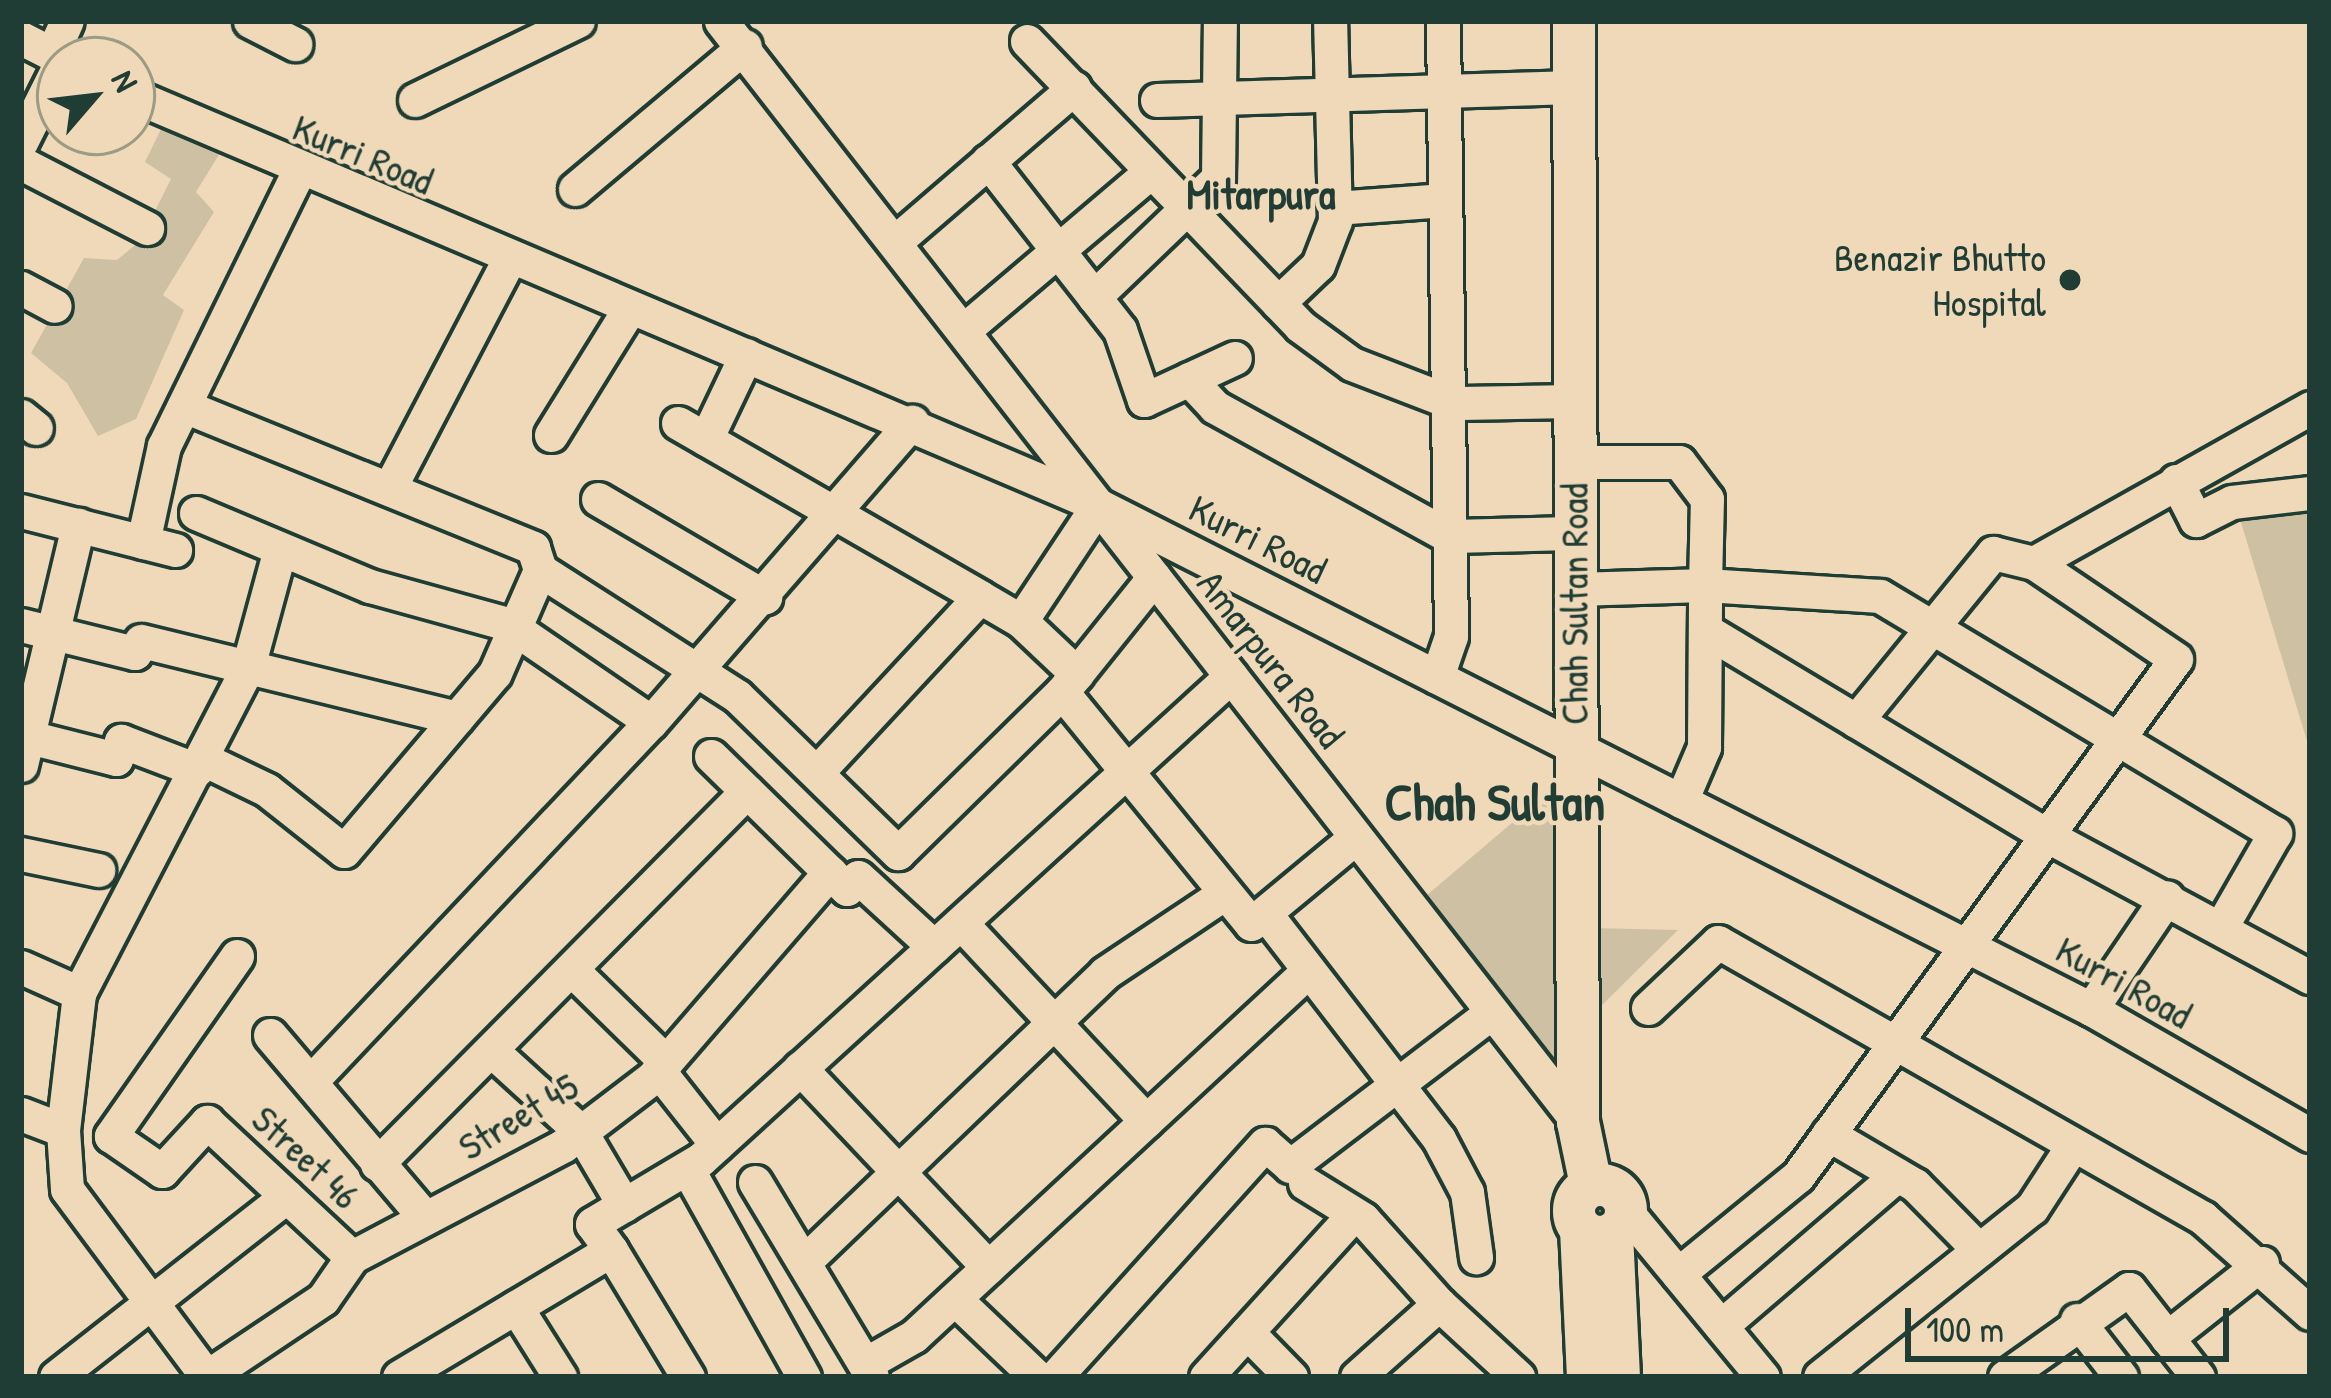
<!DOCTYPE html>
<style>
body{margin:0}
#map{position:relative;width:2331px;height:1398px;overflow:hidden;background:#f0d9b8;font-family:"Patrick Hand",sans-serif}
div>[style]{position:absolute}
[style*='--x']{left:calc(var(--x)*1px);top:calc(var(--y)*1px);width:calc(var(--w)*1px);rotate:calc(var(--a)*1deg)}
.green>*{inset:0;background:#cec0a2}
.roads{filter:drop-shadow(3px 0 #1f3d34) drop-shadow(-3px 0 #1f3d34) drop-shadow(0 3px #1f3d34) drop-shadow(0 -3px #1f3d34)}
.minor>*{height:33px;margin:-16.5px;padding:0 16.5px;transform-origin:16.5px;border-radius:16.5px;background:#f0d9b8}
.major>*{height:42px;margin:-21px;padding:0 21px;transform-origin:21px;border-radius:21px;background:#f0d9b8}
.major>.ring{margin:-21px;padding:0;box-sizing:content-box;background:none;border:42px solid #f0d9b8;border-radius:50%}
.dots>*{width:33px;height:33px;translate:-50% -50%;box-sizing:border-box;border:6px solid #f0d9b8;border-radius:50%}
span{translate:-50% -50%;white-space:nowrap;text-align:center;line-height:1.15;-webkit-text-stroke:9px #f0d9b8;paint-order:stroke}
.street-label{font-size:39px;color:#1f3d34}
.poi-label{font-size:39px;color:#1f3d34}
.right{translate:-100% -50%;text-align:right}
.neighbourhood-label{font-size:42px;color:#1f3d34;font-weight:700}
.district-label{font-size:51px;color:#1f3d34;font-weight:700}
.frame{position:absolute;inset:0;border:24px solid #1f3d34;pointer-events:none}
.north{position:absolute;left:36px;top:36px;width:120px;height:120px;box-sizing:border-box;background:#f0d9b8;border:3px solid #9c9b83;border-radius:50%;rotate:62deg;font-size:33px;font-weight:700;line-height:48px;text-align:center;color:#1f3d34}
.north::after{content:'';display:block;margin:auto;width:42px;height:54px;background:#1f3d34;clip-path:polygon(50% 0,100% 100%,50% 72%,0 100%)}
.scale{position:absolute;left:1905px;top:1308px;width:324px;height:54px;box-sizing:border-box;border:6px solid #1f3d34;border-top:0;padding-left:15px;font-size:36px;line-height:42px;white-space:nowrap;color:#1f3d34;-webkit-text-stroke:9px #f0d9b8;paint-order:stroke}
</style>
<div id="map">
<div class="green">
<div style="clip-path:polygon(164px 123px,220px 153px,196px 192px,214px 212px,163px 295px,184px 310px,136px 419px,98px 436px,67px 383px,31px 353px,84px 258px,117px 260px,140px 241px,171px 179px,145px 162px)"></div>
<div style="clip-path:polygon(2310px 505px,2310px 751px,2237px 509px)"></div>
<div style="clip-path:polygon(1552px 789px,1558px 1055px,1548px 1071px,1420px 901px)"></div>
<div style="clip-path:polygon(1591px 928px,1678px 930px,1596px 1011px)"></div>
</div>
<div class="roads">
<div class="minor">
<div style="--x:250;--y:21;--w:51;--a:27.1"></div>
<div style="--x:721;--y:21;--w:1395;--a:52.1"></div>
<div style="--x:21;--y:38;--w:48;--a:27.1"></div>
<div style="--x:1027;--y:41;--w:395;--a:46.2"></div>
<div style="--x:1300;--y:326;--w:64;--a:36.2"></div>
<div style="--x:1352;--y:364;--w:108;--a:21.1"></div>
<div style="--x:1453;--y:403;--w:121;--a:-0.9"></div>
<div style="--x:52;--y:54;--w:36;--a:-66"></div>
<div style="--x:132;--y:95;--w:1049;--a:23"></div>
<div style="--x:1098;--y:505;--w:1114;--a:26.91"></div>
<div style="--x:2091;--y:1009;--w:253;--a:29.9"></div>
<div style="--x:415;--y:100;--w:181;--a:-25.9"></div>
<div style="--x:1157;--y:100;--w:417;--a:-1.8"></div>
<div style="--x:21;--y:142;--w:87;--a:-63.4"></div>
<div style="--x:988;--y:161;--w:214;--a:52"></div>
<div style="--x:1120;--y:330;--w:74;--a:71.1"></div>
<div style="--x:1144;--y:400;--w:100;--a:-24.8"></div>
<div style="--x:21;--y:163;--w:142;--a:27.3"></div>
<div style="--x:575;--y:189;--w:222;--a:-40.1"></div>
<div style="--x:1335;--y:208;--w:110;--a:-4.2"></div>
<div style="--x:896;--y:241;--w:235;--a:-40.7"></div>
<div style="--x:21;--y:288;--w:38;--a:28"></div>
<div style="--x:1094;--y:297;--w:172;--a:-43.8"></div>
<div style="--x:1218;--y:178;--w:157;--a:-89.3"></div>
<div style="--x:1278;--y:303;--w:55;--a:-43.5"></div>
<div style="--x:1318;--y:265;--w:47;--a:-68.9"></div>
<div style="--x:1335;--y:221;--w:200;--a:-91.4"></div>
<div style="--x:964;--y:330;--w:244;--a:-40.3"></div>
<div style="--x:1189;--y:379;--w:38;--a:47"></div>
<div style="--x:1215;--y:407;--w:267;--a:28.9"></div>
<div style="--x:1449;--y:536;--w:125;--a:-1.4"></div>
<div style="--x:184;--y:406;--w:377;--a:22.1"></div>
<div style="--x:533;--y:548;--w:23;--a:72"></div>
<div style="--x:540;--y:570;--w:234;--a:32.6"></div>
<div style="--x:737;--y:696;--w:225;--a:44.3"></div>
<div style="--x:898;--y:853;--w:230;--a:-44.5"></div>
<div style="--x:1062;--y:692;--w:147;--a:-51.3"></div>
<div style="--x:21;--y:416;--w:19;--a:39"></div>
<div style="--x:678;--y:423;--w:349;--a:29.9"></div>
<div style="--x:551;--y:435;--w:148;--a:-58.2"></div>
<div style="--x:706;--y:439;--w:93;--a:-64.5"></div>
<div style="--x:2176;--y:481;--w:44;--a:62.9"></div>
<div style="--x:2196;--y:520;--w:40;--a:-26.6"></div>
<div style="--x:2232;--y:502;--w:79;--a:-6.6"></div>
<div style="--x:389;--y:489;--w:257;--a:-62.4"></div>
<div style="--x:598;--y:499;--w:194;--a:30.4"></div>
<div style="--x:21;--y:511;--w:159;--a:14.2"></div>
<div style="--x:196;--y:513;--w:189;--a:22.8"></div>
<div style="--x:370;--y:586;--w:143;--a:15.4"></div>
<div style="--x:508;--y:624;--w:173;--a:34.4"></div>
<div style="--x:143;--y:542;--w:98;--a:-77.7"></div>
<div style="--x:164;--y:446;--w:304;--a:-63.9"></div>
<div style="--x:1574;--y:589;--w:131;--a:-1.7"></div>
<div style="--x:1705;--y:585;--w:86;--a:-88.7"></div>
<div style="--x:1707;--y:499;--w:46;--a:-127.1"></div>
<div style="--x:1679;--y:462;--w:105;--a:180"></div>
<div style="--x:1021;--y:621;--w:77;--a:43.4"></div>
<div style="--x:21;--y:625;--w:117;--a:13.8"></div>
<div style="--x:135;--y:653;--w:13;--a:-63"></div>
<div style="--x:141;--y:641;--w:325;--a:13.7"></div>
<div style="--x:1705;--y:630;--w:396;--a:31"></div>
<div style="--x:2044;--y:834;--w:302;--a:28.3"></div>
<div style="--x:1437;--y:677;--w:43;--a:-71.1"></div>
<div style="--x:1451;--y:636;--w:615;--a:-90.75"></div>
<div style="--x:1062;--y:692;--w:299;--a:50.8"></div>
<div style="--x:1251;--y:924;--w:136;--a:-39.6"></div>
<div style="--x:1856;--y:721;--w:217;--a:-50.8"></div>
<div style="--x:1993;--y:553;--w:42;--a:13.7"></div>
<div style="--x:2034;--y:563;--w:317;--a:-29.3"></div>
<div style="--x:21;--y:735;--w:98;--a:14.2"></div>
<div style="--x:116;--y:759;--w:19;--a:-74"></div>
<div style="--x:121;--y:741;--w:81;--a:20.9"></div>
<div style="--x:711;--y:756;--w:190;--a:44.4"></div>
<div style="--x:847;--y:889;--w:16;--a:-47"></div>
<div style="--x:858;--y:877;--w:103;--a:42.6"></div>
<div style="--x:203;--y:759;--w:71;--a:25.8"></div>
<div style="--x:267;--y:790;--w:98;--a:38.4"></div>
<div style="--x:344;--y:851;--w:233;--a:-49.7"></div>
<div style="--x:495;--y:673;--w:112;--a:-66.4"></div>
<div style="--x:21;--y:765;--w:247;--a:-76.6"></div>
<div style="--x:819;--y:770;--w:236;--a:-47.1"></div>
<div style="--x:980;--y:597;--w:48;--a:30.3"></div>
<div style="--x:1021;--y:621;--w:139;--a:-56.4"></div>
<div style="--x:1681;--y:801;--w:59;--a:-66.9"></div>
<div style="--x:1704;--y:747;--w:162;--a:-89.6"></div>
<div style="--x:1705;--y:585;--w:175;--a:3.6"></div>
<div style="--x:1880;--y:596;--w:461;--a:31"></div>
<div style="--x:2275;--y:833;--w:106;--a:119.9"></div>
<div style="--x:21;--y:854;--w:79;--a:11.7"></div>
<div style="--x:1265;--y:913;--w:285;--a:52.4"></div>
<div style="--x:1439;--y:1139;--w:60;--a:62.2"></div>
<div style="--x:1467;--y:1192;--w:66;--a:82.1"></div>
<div style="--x:961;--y:923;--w:271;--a:46.9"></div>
<div style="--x:237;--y:956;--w:220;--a:125"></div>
<div style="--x:111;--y:1136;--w:62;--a:34.5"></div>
<div style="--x:162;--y:1171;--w:67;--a:-47.4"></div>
<div style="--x:207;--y:1122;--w:198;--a:43"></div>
<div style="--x:21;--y:967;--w:64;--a:24.1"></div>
<div style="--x:571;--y:969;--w:133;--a:44.4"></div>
<div style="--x:1648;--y:1008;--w:96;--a:-43.3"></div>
<div style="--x:1718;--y:942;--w:558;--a:29.64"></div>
<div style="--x:2203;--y:1218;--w:143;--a:41.6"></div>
<div style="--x:2091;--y:1009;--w:135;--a:-55.8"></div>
<div style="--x:270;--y:1035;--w:240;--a:49.7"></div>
<div style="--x:491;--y:1050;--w:122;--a:42.3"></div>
<div style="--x:581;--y:1132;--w:85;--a:59.5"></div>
<div style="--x:800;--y:1068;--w:274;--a:46.6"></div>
<div style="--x:658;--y:1070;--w:95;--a:51.8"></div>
<div style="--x:314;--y:1078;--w:490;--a:-46.6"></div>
<div style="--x:651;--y:722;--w:398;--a:-49"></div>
<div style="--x:21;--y:1114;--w:45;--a:20.9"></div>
<div style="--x:1828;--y:1134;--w:101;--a:30.4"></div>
<div style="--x:1915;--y:1185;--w:91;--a:45.4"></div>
<div style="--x:377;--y:1164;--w:525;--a:-45.23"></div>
<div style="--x:687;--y:1168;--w:240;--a:60.8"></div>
<div style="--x:755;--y:1182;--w:227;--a:59"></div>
<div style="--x:1305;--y:1183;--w:68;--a:31.8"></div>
<div style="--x:1363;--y:1219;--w:114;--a:48.2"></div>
<div style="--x:1626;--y:1211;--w:215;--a:50.5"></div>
<div style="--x:611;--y:1250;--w:32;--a:-126"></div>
<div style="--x:592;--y:1224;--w:127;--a:-30.8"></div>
<div style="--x:701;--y:1159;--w:717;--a:-42.34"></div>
<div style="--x:804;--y:1262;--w:417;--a:-43.8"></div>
<div style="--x:1105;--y:973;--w:144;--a:-33.7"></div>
<div style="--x:1678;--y:1274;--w:155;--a:-39.2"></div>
<div style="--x:1798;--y:1176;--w:640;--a:-53.83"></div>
<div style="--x:2176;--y:659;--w:171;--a:-145.9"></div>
<div style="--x:955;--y:1299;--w:113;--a:43.6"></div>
<div style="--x:516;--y:1307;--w:83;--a:57.8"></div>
<div style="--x:2077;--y:1320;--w:72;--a:52.3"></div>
<div style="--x:1721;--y:1326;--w:232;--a:-40.6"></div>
<div style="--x:1247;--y:1332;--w:63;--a:45.6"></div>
<div style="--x:2167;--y:1338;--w:121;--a:-38.3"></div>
<div style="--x:865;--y:1364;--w:56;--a:-29.7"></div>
<div style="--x:914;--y:1336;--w:538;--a:-42.82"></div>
<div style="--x:208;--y:1376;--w:138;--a:-33.8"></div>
<div style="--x:323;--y:1299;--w:51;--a:-55.4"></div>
<div style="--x:352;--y:1257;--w:240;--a:-27.8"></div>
<div style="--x:564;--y:1145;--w:111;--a:-37.3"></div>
<div style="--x:652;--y:1078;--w:272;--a:-49.2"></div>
<div style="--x:56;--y:1377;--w:293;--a:-38.1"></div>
<div style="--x:207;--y:1377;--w:234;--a:-126.7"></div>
<div style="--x:67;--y:1189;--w:59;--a:-93.9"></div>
<div style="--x:63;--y:1130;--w:138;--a:-83.3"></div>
<div style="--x:79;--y:993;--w:367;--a:-62.6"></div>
<div style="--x:248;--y:667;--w:122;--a:-74.8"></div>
<div style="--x:399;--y:1377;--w:247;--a:-30.9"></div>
<div style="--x:611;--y:1250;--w:149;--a:58.8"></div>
<div style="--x:1055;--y:1377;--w:314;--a:-48"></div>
<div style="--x:1265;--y:1144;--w:33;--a:41"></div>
<div style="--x:1290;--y:1166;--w:254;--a:-37.3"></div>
<div style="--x:1206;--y:1377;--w:215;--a:-47.8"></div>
<div style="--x:1357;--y:1377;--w:110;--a:-41.7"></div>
<div style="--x:1439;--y:1304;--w:108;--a:42.7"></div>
<div style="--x:1820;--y:1377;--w:271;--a:-38.6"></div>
<div style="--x:2032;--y:1208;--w:72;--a:-57"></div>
<div style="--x:2005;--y:1377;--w:152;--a:-35.4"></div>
<div style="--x:2129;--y:1289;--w:112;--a:51.9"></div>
</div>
<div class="major">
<div style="--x:1574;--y:21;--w:1101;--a:89.79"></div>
<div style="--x:1578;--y:1122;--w:64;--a:78.3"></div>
<div class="ring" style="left:1574px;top:1185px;width:10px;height:10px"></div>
<div style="--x:1581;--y:1229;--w:148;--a:87.3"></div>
<div style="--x:1612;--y:1234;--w:143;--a:87.2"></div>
</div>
</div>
<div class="dots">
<div style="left:2070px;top:280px;background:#1f3d34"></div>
</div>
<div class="street-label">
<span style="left:363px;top:154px;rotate:23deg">Kurri Road</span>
<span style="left:1258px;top:539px;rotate:27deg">Kurri Road</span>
<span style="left:1574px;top:604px;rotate:-90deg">Chah Sultan Road</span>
<span style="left:1271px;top:659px;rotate:52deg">Amarpura Road</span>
<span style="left:2124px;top:982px;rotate:29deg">Kurri Road</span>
<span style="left:518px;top:1116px;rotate:-31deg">Street 45</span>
<span style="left:306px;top:1157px;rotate:43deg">Street 46</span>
</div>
<div class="poi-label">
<span class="right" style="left:2046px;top:280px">Benazir Bhutto<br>Hospital</span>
</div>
<div class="neighbourhood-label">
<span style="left:1261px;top:194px">Mitarpura</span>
</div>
<div class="district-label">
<span style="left:1495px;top:802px">Chah Sultan</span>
</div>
<div class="frame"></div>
<div class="north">N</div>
<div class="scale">100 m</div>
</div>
